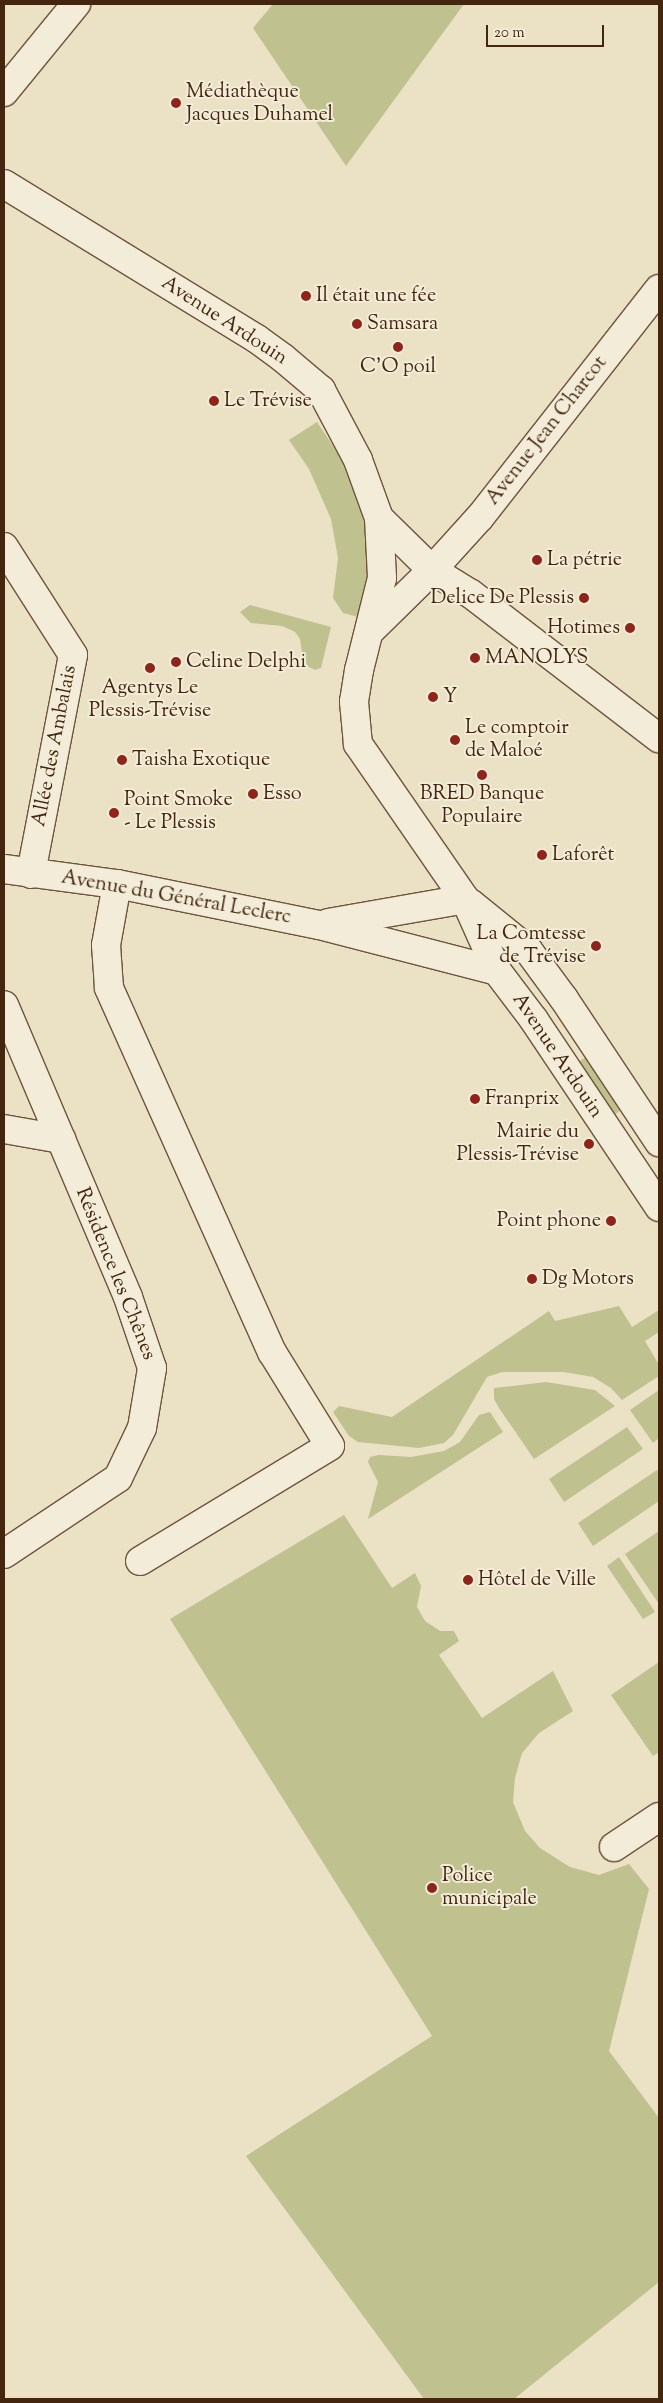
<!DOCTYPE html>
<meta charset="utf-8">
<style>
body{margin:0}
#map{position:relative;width:663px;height:2403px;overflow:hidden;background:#ebe1c4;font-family:"Sorts Mill Goudy",serif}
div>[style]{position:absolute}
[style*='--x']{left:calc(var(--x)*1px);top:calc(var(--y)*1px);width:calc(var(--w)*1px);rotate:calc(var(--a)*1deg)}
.green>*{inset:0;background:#bfc18f}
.roads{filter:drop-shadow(1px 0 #6e543b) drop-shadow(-1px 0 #6e543b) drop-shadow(0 1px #6e543b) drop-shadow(0 -1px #6e543b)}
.minor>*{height:28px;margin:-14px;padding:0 14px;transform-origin:14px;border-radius:14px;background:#f2ecd9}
.dots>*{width:14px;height:14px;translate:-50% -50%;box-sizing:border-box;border:2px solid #f2ecd9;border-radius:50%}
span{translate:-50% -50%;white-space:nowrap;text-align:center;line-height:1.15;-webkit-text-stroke:4px #f2ecd9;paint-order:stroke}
.poi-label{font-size:20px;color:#44250d}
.left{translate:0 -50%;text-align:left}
.right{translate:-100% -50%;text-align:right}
.street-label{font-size:20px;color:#44250d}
.frame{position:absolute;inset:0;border:5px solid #44250d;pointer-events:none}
.scale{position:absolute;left:486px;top:25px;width:118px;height:22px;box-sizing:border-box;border:2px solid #44250d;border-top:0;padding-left:6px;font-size:15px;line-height:18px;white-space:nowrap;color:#44250d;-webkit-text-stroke:4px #f2ecd9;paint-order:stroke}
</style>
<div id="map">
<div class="green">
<div style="clip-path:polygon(273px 4px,464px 4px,346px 166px,253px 28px)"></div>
<div style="clip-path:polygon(317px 422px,339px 455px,350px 477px,367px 528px,371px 549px,367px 580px,358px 617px,343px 613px,333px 598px,338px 558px,331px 519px,309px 469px,289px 440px)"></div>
<div style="clip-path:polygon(250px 605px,331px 627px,321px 668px,315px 670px,309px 667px,303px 660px,300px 639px,295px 632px,282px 626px,251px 623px,240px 612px)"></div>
<div style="clip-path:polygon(586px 1057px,622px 1109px,613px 1116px,577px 1063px)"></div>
<div style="clip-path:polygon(619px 1306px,632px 1327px,659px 1310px,659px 1332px,645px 1341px,659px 1365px,659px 1376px,622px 1400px,611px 1388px,593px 1377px,564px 1372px,502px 1372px,487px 1377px,453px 1435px,444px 1443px,419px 1448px,358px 1442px,349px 1436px,333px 1412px,339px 1406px,392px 1417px,549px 1311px,555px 1321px)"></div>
<div style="clip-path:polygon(546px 1382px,595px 1390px,615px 1406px,534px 1459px,499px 1408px,494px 1399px,494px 1388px)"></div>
<div style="clip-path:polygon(659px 1390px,659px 1438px,653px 1443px,630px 1410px)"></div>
<div style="clip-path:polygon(490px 1412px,503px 1432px,368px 1519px,378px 1482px,368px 1462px,370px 1457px,379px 1455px,411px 1457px,444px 1451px,460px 1442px,479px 1415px)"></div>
<div style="clip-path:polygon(627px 1427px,643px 1449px,564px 1502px,549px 1479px)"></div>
<div style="clip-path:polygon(657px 1470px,659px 1473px,659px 1501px,593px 1546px,578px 1523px)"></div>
<div style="clip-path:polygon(344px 1515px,392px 1588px,415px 1573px,421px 1586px,417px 1607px,425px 1621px,440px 1631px,454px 1631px,459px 1641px,439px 1655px,482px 1718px,553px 1671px,573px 1711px,539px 1733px,522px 1753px,515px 1778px,513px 1802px,525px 1831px,540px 1848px,570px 1867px,599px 1875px,629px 1864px,649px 1889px,609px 2051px,659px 2118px,659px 2282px,514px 2399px,424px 2399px,246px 2156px,432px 2036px,170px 1619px)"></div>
<div style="clip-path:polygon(659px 1531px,659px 1604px,625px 1554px)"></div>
<div style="clip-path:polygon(619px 1557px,655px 1612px,643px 1619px,607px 1566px)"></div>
<div style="clip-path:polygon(659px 1662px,659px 1752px,653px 1756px,611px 1695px)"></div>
</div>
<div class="roads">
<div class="minor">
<div style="--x:4;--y:92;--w:114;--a:-50.7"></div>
<div style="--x:4;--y:184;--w:297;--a:31.5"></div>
<div style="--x:257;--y:339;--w:32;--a:36"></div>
<div style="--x:283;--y:358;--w:50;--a:40.1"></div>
<div style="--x:321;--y:390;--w:79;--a:62.1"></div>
<div style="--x:358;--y:460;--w:62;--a:70.1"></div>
<div style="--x:379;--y:518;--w:60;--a:87.1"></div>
<div style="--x:382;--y:578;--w:95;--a:104"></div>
<div style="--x:359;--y:670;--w:32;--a:99"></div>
<div style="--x:354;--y:702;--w:42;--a:84.6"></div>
<div style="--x:358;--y:744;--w:188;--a:55.4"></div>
<div style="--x:465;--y:899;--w:79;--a:66"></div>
<div style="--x:497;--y:971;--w:61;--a:52.9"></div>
<div style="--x:534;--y:1020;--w:225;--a:56.2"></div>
<div style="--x:659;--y:289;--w:290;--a:128.1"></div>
<div style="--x:480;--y:517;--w:72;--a:132.2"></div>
<div style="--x:432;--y:570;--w:46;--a:31.6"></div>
<div style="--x:471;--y:594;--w:237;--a:37.5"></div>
<div style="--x:4;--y:547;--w:128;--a:57.4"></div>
<div style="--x:73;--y:655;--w:223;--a:100.9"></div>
<div style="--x:370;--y:631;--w:87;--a:-44.5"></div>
<div style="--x:432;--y:570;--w:74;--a:-135.5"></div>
<div style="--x:4;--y:869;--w:114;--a:7.6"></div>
<div style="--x:117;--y:884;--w:206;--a:11.5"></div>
<div style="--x:319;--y:925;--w:184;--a:14.5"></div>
<div style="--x:117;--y:884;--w:62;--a:100.2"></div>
<div style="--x:106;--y:945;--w:43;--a:86"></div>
<div style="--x:109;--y:988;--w:399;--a:65.9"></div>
<div style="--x:272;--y:1352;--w:110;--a:58.3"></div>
<div style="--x:330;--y:1446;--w:222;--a:148.8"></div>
<div style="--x:470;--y:903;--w:75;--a:39"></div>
<div style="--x:528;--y:950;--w:61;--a:53.7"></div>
<div style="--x:564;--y:999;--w:172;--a:56.4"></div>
<div style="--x:328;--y:923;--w:139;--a:-9.9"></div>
<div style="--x:4;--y:1129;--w:58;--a:10"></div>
<div style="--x:4;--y:1554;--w:137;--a:-33.7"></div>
<div style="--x:118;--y:1478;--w:55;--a:-64.4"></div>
<div style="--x:142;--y:1428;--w:61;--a:-80.5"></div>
<div style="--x:152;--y:1368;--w:75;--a:-108.7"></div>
<div style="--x:128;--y:1297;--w:317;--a:-113"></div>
<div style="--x:614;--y:1847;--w:54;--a:-33.7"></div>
</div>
</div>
<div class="dots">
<div style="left:176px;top:103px;background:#8f2418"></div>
<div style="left:306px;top:296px;background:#8f2418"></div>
<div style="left:357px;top:324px;background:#8f2418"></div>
<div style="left:398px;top:347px;background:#8f2418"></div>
<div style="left:214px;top:401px;background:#8f2418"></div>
<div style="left:537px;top:560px;background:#8f2418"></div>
<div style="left:584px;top:598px;background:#8f2418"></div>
<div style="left:630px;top:628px;background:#8f2418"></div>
<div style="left:475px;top:658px;background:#8f2418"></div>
<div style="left:176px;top:662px;background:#8f2418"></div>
<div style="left:150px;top:668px;background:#8f2418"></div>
<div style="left:433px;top:697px;background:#8f2418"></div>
<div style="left:455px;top:740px;background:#8f2418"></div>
<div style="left:122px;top:760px;background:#8f2418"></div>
<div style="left:482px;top:775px;background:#8f2418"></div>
<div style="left:253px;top:794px;background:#8f2418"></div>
<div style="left:114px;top:813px;background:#8f2418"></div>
<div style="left:542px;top:855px;background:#8f2418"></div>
<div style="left:596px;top:946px;background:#8f2418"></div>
<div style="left:475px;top:1099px;background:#8f2418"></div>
<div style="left:589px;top:1144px;background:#8f2418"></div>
<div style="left:611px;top:1221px;background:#8f2418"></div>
<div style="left:532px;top:1279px;background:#8f2418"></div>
<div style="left:468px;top:1580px;background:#8f2418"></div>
<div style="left:432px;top:1888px;background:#8f2418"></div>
</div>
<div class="poi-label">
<span class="left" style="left:186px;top:104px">Médiathèque<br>Jacques Duhamel</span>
<span class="left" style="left:316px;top:296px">Il était une fée</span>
<span class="left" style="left:367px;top:324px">Samsara</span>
<span style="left:398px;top:367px">C'O poil</span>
<span class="left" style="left:224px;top:401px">Le Trévise</span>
<span class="left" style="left:547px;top:560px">La pétrie</span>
<span class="right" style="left:574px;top:598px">Delice De Plessis</span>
<span class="right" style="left:620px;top:628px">Hotimes</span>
<span class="left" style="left:485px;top:658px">MANOLYS</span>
<span class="left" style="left:186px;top:662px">Celine Delphi</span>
<span style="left:150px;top:700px">Agentys Le<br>Plessis-Trévise</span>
<span class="left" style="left:443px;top:697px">Y</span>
<span class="left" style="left:465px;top:740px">Le comptoir<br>de Maloé</span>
<span class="left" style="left:132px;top:760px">Taisha Exotique</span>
<span class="left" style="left:263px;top:794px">Esso</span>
<span style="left:482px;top:806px">BRED Banque<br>Populaire</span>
<span class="left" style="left:124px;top:812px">Point Smoke<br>- Le Plessis</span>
<span class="left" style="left:552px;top:855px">Laforêt</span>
<span class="right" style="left:586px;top:946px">La Comtesse<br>de Trévise</span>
<span class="left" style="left:485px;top:1099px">Franprix</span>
<span class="right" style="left:579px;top:1144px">Mairie du<br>Plessis-Trévise</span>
<span class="right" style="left:601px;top:1221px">Point phone</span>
<span class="left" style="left:542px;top:1279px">Dg Motors</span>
<span class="left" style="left:478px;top:1580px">Hôtel de Ville</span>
<span class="left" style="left:442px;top:1888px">Police<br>municipale</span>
</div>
<div class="street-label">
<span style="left:224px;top:321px;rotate:33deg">Avenue Ardouin</span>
<span style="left:547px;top:431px;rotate:-52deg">Avenue Jean Charcot</span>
<span style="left:55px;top:746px;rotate:-79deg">Allée des Ambalais</span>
<span style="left:176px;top:898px;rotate:10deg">Avenue du Général Leclerc</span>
<span style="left:557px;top:1056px;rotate:56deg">Avenue Ardouin</span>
<span style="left:115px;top:1274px;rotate:68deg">Résidence les Chênes</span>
</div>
<div class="frame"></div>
<div class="scale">20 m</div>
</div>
